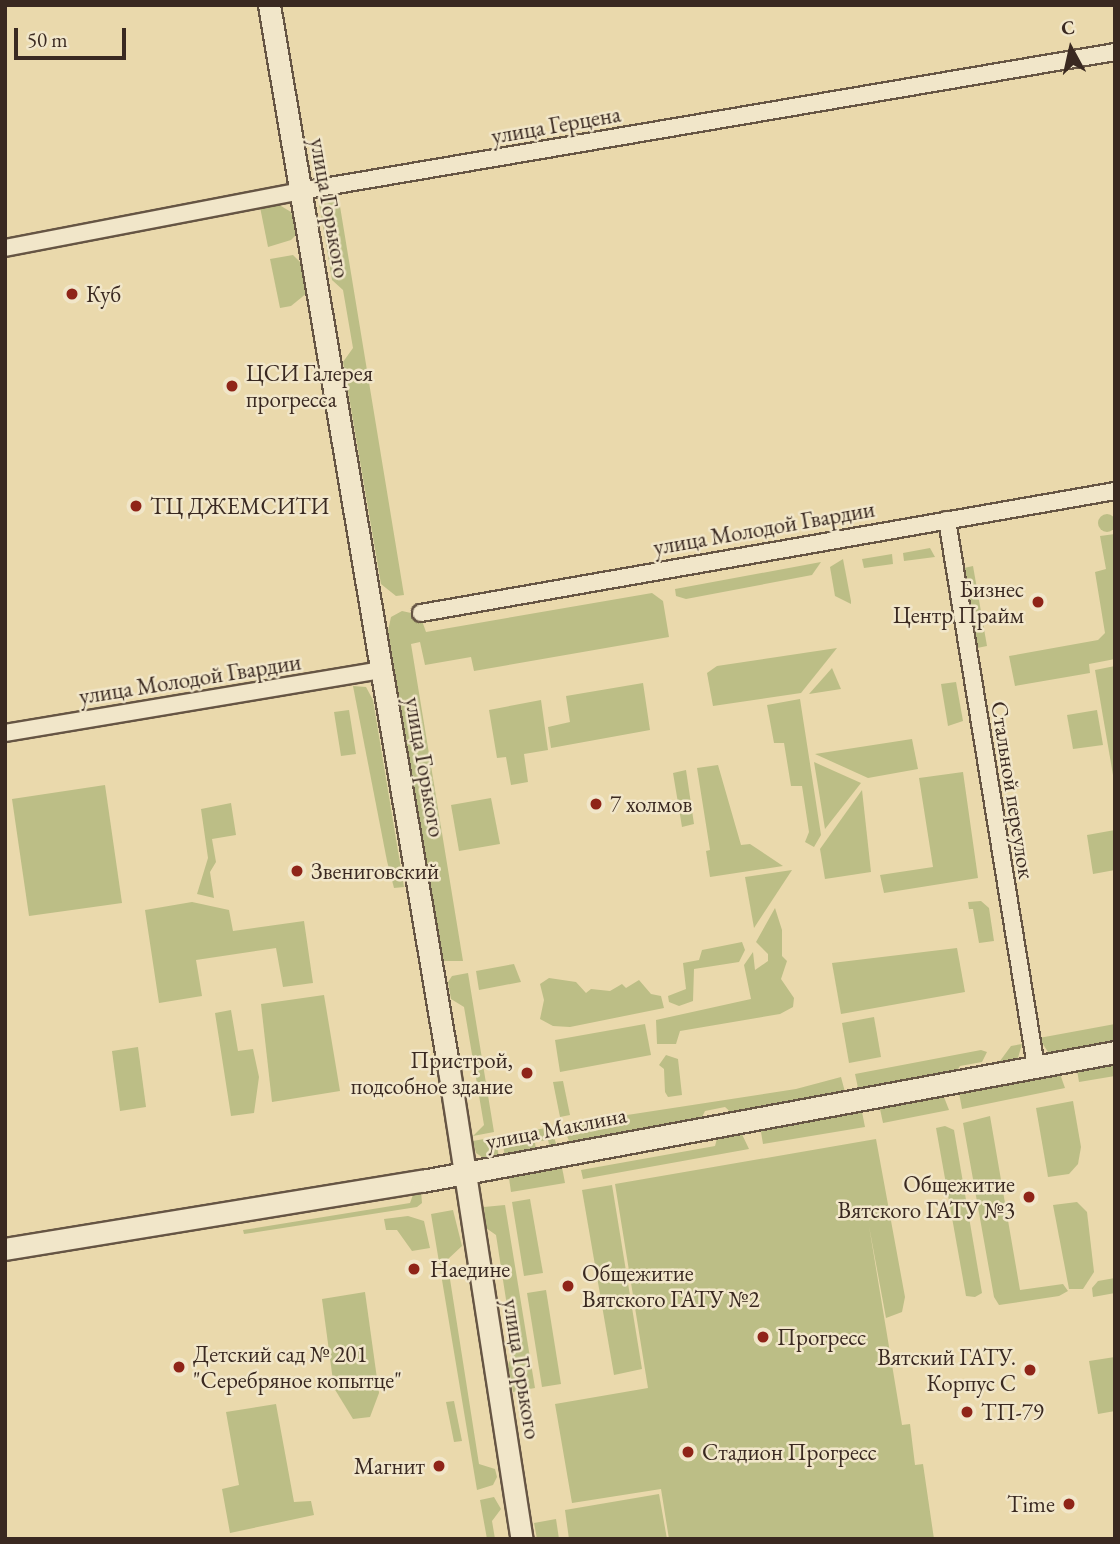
<!DOCTYPE html>
<meta charset="utf-8">
<style>
body{margin:0}
#map{position:relative;width:1120px;height:1544px;overflow:hidden;background:#ead9ac;font-family:"EB Garamond",serif}
div>[style]{position:absolute}
[style*='--x']{left:calc(var(--x)*1px);top:calc(var(--y)*1px);width:calc(var(--w)*1px);rotate:calc(var(--a)*1deg)}
.green>*{inset:0;background:#bcbe86}
.round{border-radius:50%}
.roads{filter:drop-shadow(2px 0 #654) drop-shadow(-2px 0 #654) drop-shadow(0 2px #654) drop-shadow(0 -2px #654)}
.minor>*{height:16px;margin:-8px;padding:0 8px;transform-origin:8px;border-radius:8px;background:#f1e6c9}
.tertiary>*{height:21px;margin:-10.5px;padding:0 10.5px;transform-origin:10.5px;border-radius:10.5px;background:#f1e6c9}
.dots>*{width:19px;height:19px;translate:-50% -50%;box-sizing:border-box;border:4px solid #f1e6c9;border-radius:50%}
span{translate:-50% -50%;white-space:nowrap;text-align:center;line-height:1.15;-webkit-text-stroke:5px #f1e6c9;paint-order:stroke}
.street-label{font-size:23px;color:#3a2921}
.poi-label{font-size:23px;color:#3a2921}
.left{translate:0 -50%;text-align:left}
.right{translate:-100% -50%;text-align:right}
.frame{position:absolute;inset:0;border:7px solid #3a2921;pointer-events:none}
.north{position:absolute;left:1036px;top:14px;width:70px;height:70px;-webkit-text-stroke:5px #f1e6c9;paint-order:stroke;rotate:352deg;font-size:19px;font-weight:700;line-height:28px;text-align:center;color:#3a2921}
.north::after{content:'';display:block;margin:auto;width:24px;height:32px;background:#3a2921;clip-path:polygon(50% 0,100% 100%,50% 72%,0 100%)}
.scale{position:absolute;left:14px;top:28px;width:112px;height:32px;box-sizing:border-box;border:4px solid #3a2921;border-top:0;padding-left:9px;font-size:21px;line-height:24px;white-space:nowrap;color:#3a2921;-webkit-text-stroke:5px #f1e6c9;paint-order:stroke}
</style>
<div id="map">
<div class="green">
<div style="clip-path:polygon(337px 188px,404px 595px,396px 596px,381px 584px,343px 362px,353px 348px,343px 290px,332px 280px,319px 204px,320px 195px)"></div>
<div style="clip-path:polygon(259px 202px,276px 203px,291px 212px,297px 234px,291px 240px,268px 247px)"></div>
<div style="clip-path:polygon(293px 255px,305px 267px,307px 293px,291px 306px,280px 308px,270px 259px)"></div>
<div class="round" style="left:1098px;top:514px;width:18px;height:18px"></div>
<div style="clip-path:polygon(1115px 534px,1115px 659px,1089px 664px,1090px 673px,1015px 686px,1009px 656px,1098px 640px,1105px 633px,1095px 572px,1106px 569px,1100px 536px)"></div>
<div style="clip-path:polygon(930px 548px,935px 557px,904px 561px,903px 553px)"></div>
<div style="clip-path:polygon(892px 554px,893px 564px,864px 568px,862px 559px)"></div>
<div style="clip-path:polygon(843px 559px,851px 601px,851px 604px,835px 596px,830px 567px)"></div>
<div style="clip-path:polygon(821px 562px,812px 575px,686px 599px,676px 596px,675px 589px)"></div>
<div style="clip-path:polygon(973px 566px,987px 646px,977px 648px,964px 568px)"></div>
<div style="clip-path:polygon(652px 593px,663px 601px,669px 637px,474px 671px,471px 657px,425px 665px,420px 642px,411px 644px,463px 961px,443px 961px,388px 631px,391px 617px,402px 611px,420px 615px,426px 632px)"></div>
<div style="clip-path:polygon(837px 648px,801px 693px,713px 706px,707px 673px,717px 666px)"></div>
<div style="clip-path:polygon(1115px 666px,1115px 774px,1113px 775px,1095px 670px)"></div>
<div style="clip-path:polygon(832px 668px,841px 689px,809px 694px)"></div>
<div style="clip-path:polygon(956px 682px,963px 721px,948px 726px,941px 684px)"></div>
<div style="clip-path:polygon(643px 683px,650px 730px,551px 748px,548px 727px,570px 722px,566px 696px)"></div>
<div style="clip-path:polygon(353px 686px,366px 687px,373px 700px,404px 887px,394px 888px,387px 861px)"></div>
<div style="clip-path:polygon(800px 699px,821px 835px,814px 847px,805px 842px,809px 832px,802px 786px,791px 786px,784px 743px,774px 743px,767px 705px)"></div>
<div style="clip-path:polygon(541px 700px,548px 750px,524px 754px,528px 782px,511px 785px,506px 757px,497px 758px,489px 710px)"></div>
<div style="clip-path:polygon(349px 710px,356px 754px,341px 756px,334px 712px)"></div>
<div style="clip-path:polygon(1097px 710px,1103px 745px,1073px 749px,1067px 715px)"></div>
<div style="clip-path:polygon(912px 739px,918px 769px,868px 778px,815px 754px)"></div>
<div style="clip-path:polygon(814px 762px,861px 783px,825px 829px)"></div>
<div style="clip-path:polygon(718px 765px,741px 845px,750px 844px,783px 866px,710px 877px,706px 851px,710px 850px,697px 768px)"></div>
<div style="clip-path:polygon(686px 770px,694px 824px,682px 827px,673px 773px)"></div>
<div style="clip-path:polygon(963px 772px,978px 878px,884px 893px,880px 875px,933px 867px,919px 778px)"></div>
<div style="clip-path:polygon(105px 785px,122px 903px,29px 916px,12px 799px)"></div>
<div style="clip-path:polygon(862px 790px,871px 872px,825px 879px,820px 849px)"></div>
<div style="clip-path:polygon(491px 798px,500px 844px,459px 851px,451px 805px)"></div>
<div style="clip-path:polygon(231px 803px,236px 835px,212px 839px,216px 862px,210px 872px,214px 898px,197px 894px,208px 858px,201px 809px)"></div>
<div style="clip-path:polygon(1115px 830px,1115px 870px,1093px 874px,1087px 835px)"></div>
<div style="clip-path:polygon(792px 870px,754px 928px,745px 877px)"></div>
<div style="clip-path:polygon(981px 901px,989px 908px,994px 941px,979px 943px,973px 909px,969px 909px,968px 902px)"></div>
<div style="clip-path:polygon(192px 902px,229px 910px,233px 931px,304px 921px,313px 983px,283px 987px,276px 948px,196px 960px,202px 996px,159px 1003px,145px 910px)"></div>
<div style="clip-path:polygon(775px 908px,782px 930px,782px 956px,787px 961px,781px 979px,794px 998px,793px 1007px,780px 1014px,680px 1031px,676px 1044px,657px 1044px,656px 1020px,751px 999px,744px 965px,753px 952px,755px 970px,768px 961px,768px 954px,756px 942px)"></div>
<div style="clip-path:polygon(742px 942px,745px 950px,739px 962px,694px 969px,693px 1001px,679px 1006px,669px 1002px,668px 996px,686px 989px,683px 963px,699px 960px,702px 950px)"></div>
<div style="clip-path:polygon(957px 948px,965px 992px,841px 1014px,832px 963px)"></div>
<div style="clip-path:polygon(514px 964px,521px 982px,479px 990px,476px 971px)"></div>
<div style="clip-path:polygon(468px 973px,494px 1132px,473px 1136px,484px 1125px,464px 1007px,451px 999px,448px 982px,452px 976px)"></div>
<div style="clip-path:polygon(549px 978px,576px 982px,586px 993px,591px 989px,610px 991px,622px 984px,626px 988px,639px 980px,651px 994px,661px 996px,664px 1008px,570px 1027px,553px 1026px,540px 1019px,544px 1000px,540px 984px)"></div>
<div style="clip-path:polygon(324px 995px,340px 1091px,272px 1102px,261px 1004px)"></div>
<div style="clip-path:polygon(231px 1010px,238px 1051px,253px 1049px,259px 1077px,254px 1113px,231px 1116px,215px 1013px)"></div>
<div style="clip-path:polygon(874px 1017px,881px 1057px,849px 1063px,842px 1023px)"></div>
<div style="clip-path:polygon(645px 1024px,651px 1055px,560px 1072px,555px 1040px)"></div>
<div style="clip-path:polygon(1115px 1024px,1115px 1046px,1056px 1056px,1048px 1052px,1039px 1038px)"></div>
<div style="clip-path:polygon(1022px 1044px,1018px 1058px,1004px 1066px,1000px 1061px,1011px 1046px)"></div>
<div style="clip-path:polygon(138px 1047px,146px 1107px,120px 1111px,112px 1051px)"></div>
<div style="clip-path:polygon(981px 1050px,987px 1052px,982px 1062px,960px 1066px,955px 1074px,858px 1088px,855px 1074px)"></div>
<div style="clip-path:polygon(666px 1055px,678px 1059px,682px 1095px,668px 1097px,665px 1092px,664px 1069px,659px 1065px)"></div>
<div style="clip-path:polygon(1115px 1060px,1115px 1076px,1079px 1082px,1077px 1070px,1081px 1066px)"></div>
<div style="clip-path:polygon(1059px 1071px,1065px 1088px,962px 1109px,959px 1093px,964px 1089px)"></div>
<div style="clip-path:polygon(841px 1077px,845px 1092px,735px 1116px,725px 1107px,705px 1111px,700px 1121px,570px 1143px,562px 1125px,796px 1089px)"></div>
<div style="clip-path:polygon(563px 1081px,570px 1115px,560px 1117px,553px 1082px)"></div>
<div style="clip-path:polygon(942px 1092px,949px 1110px,883px 1123px,880px 1109px,887px 1101px)"></div>
<div style="clip-path:polygon(1073px 1101px,1081px 1147px,1078px 1164px,1069px 1174px,1048px 1177px,1036px 1108px)"></div>
<div style="clip-path:polygon(861px 1107px,865px 1127px,763px 1144px,760px 1126px)"></div>
<div style="clip-path:polygon(990px 1116px,1020px 1290px,1063px 1284px,1068px 1291px,1059px 1296px,999px 1305px,994px 1297px,963px 1123px)"></div>
<div style="clip-path:polygon(945px 1126px,954px 1130px,982px 1293px,975px 1297px,966px 1296px,936px 1128px)"></div>
<div style="clip-path:polygon(551px 1127px,557px 1147px,550px 1148px,548px 1140px,535px 1142px,536px 1151px,505px 1156px,501px 1136px)"></div>
<div style="clip-path:polygon(739px 1128px,749px 1149px,583px 1179px,581px 1170px,715px 1146px,719px 1131px)"></div>
<div style="clip-path:polygon(495px 1137px,499px 1157px,485px 1159px,476px 1153px,473px 1141px)"></div>
<div style="clip-path:polygon(876px 1139px,905px 1297px,902px 1312px,886px 1318px,869px 1226px,902px 1425px,910px 1424px,915px 1465px,923px 1464px,934px 1539px,669px 1539px,661px 1489px,572px 1503px,555px 1404px,648px 1388px,615px 1184px)"></div>
<div style="clip-path:polygon(561px 1162px,565px 1183px,511px 1192px,508px 1171px)"></div>
<div style="clip-path:polygon(612px 1185px,642px 1369px,614px 1375px,582px 1190px)"></div>
<div style="clip-path:polygon(421px 1191px,422px 1203px,417px 1207px,244px 1234px,243px 1230px,410px 1203px,414px 1192px)"></div>
<div style="clip-path:polygon(530px 1199px,543px 1273px,524px 1276px,512px 1202px)"></div>
<div style="clip-path:polygon(1077px 1202px,1087px 1212px,1094px 1272px,1083px 1289px,1069px 1289px,1053px 1205px)"></div>
<div style="clip-path:polygon(505px 1205px,535px 1388px,513px 1392px,508px 1365px,514px 1351px,496px 1235px,486px 1228px,484px 1207px)"></div>
<div style="clip-path:polygon(453px 1210px,462px 1246px,447px 1260px,479px 1464px,495px 1469px,497px 1477px,493px 1485px,477px 1490px,431px 1214px)"></div>
<div style="clip-path:polygon(408px 1216px,424px 1221px,430px 1248px,412px 1251px,397px 1230px,386px 1230px,384px 1219px)"></div>
<div style="clip-path:polygon(1115px 1278px,1115px 1293px,1093px 1297px,1092px 1288px,1098px 1281px)"></div>
<div style="clip-path:polygon(546px 1290px,561px 1384px,542px 1387px,527px 1293px)"></div>
<div style="clip-path:polygon(365px 1292px,379px 1393px,370px 1417px,353px 1419px,334px 1388px,322px 1299px)"></div>
<div style="clip-path:polygon(1115px 1357px,1115px 1411px,1098px 1414px,1089px 1361px)"></div>
<div style="clip-path:polygon(454px 1401px,462px 1441px,454px 1442px,446px 1402px)"></div>
<div style="clip-path:polygon(276px 1404px,294px 1502px,311px 1501px,314px 1515px,230px 1533px,222px 1489px,239px 1485px,226px 1412px)"></div>
<div style="clip-path:polygon(659px 1494px,667px 1539px,569px 1539px,565px 1510px)"></div>
<div style="clip-path:polygon(494px 1497px,501px 1509px,492px 1521px,495px 1539px,487px 1539px,480px 1500px)"></div>
<div style="clip-path:polygon(556px 1519px,559px 1539px,537px 1539px,534px 1523px)"></div>
</div>
<div class="roads">
<div class="minor">
<div style="--x:5;--y:248;--w:301;--a:-10.9"></div>
<div style="--x:301;--y:191;--w:826;--a:-9.69"></div>
<div style="--x:947;--y:520;--w:554;--a:80.76"></div>
<div style="--x:421;--y:613;--w:705;--a:-9.97"></div>
<div style="--x:5;--y:733;--w:382;--a:-9.5"></div>
</div>
<div class="tertiary">
<div style="--x:269;--y:5;--w:1080;--a:80.41"></div>
<div style="--x:449;--y:1070;--w:475;--a:81.2"></div>
<div style="--x:5;--y:1249;--w:423;--a:-9.3"></div>
<div style="--x:422;--y:1181;--w:705;--a:-10.54"></div>
</div>
</div>
<div class="dots">
<div style="left:72px;top:294px;background:#8f2418"></div>
<div style="left:232px;top:386px;background:#8f2418"></div>
<div style="left:136px;top:506px;background:#8f2418"></div>
<div style="left:1038px;top:602px;background:#8f2418"></div>
<div style="left:596px;top:804px;background:#8f2418"></div>
<div style="left:297px;top:871px;background:#8f2418"></div>
<div style="left:527px;top:1073px;background:#8f2418"></div>
<div style="left:1029px;top:1197px;background:#8f2418"></div>
<div style="left:414px;top:1269px;background:#8f2418"></div>
<div style="left:568px;top:1286px;background:#8f2418"></div>
<div style="left:763px;top:1337px;background:#8f2418"></div>
<div style="left:179px;top:1367px;background:#8f2418"></div>
<div style="left:1030px;top:1370px;background:#8f2418"></div>
<div style="left:967px;top:1412px;background:#8f2418"></div>
<div style="left:688px;top:1452px;background:#8f2418"></div>
<div style="left:439px;top:1466px;background:#8f2418"></div>
<div style="left:1069px;top:1504px;background:#8f2418"></div>
</div>
<div class="street-label">
<span style="left:556px;top:125px;rotate:-10deg">улица Герцена</span>
<span style="left:330px;top:208px;rotate:80deg">улица Горького</span>
<span style="left:764px;top:528px;rotate:-10deg">улица Молодой Гвардии</span>
<span style="left:190px;top:679px;rotate:-9deg">улица Молодой Гвардии</span>
<span style="left:425px;top:767px;rotate:80deg">улица Горького</span>
<span style="left:1013px;top:790px;rotate:81deg">Стальной переулок</span>
<span style="left:556px;top:1128px;rotate:-11deg">улица Маклина</span>
<span style="left:522px;top:1369px;rotate:81deg">улица Горького</span>
</div>
<div class="poi-label">
<span class="left" style="left:86px;top:294px">Куб</span>
<span class="left" style="left:246px;top:386px">ЦСИ Галерея<br>прогресса</span>
<span class="left" style="left:150px;top:506px">ТЦ ДЖЕМСИТИ</span>
<span class="right" style="left:1024px;top:602px">Бизнес<br>Центр Прайм</span>
<span class="left" style="left:610px;top:804px">7 холмов</span>
<span class="left" style="left:311px;top:871px">Звениговский</span>
<span class="right" style="left:513px;top:1073px">Пристрой,<br>подсобное здание</span>
<span class="right" style="left:1015px;top:1197px">Общежитие<br>Вятского ГАТУ №3</span>
<span class="left" style="left:430px;top:1269px">Наедине</span>
<span class="left" style="left:582px;top:1286px">Общежитие<br>Вятского ГАТУ №2</span>
<span class="left" style="left:777px;top:1337px">Прогресс</span>
<span class="left" style="left:193px;top:1367px">Детский сад № 201<br>"Серебряное копытце"</span>
<span class="right" style="left:1016px;top:1370px">Вятский ГАТУ.<br>Корпус С</span>
<span class="left" style="left:981px;top:1412px">ТП-79</span>
<span class="left" style="left:702px;top:1452px">Стадион Прогресс</span>
<span class="right" style="left:425px;top:1466px">Магнит</span>
<span class="right" style="left:1055px;top:1504px">Time</span>
</div>
<div class="frame"></div>
<div class="north">С</div>
<div class="scale">50 m</div>
</div>
